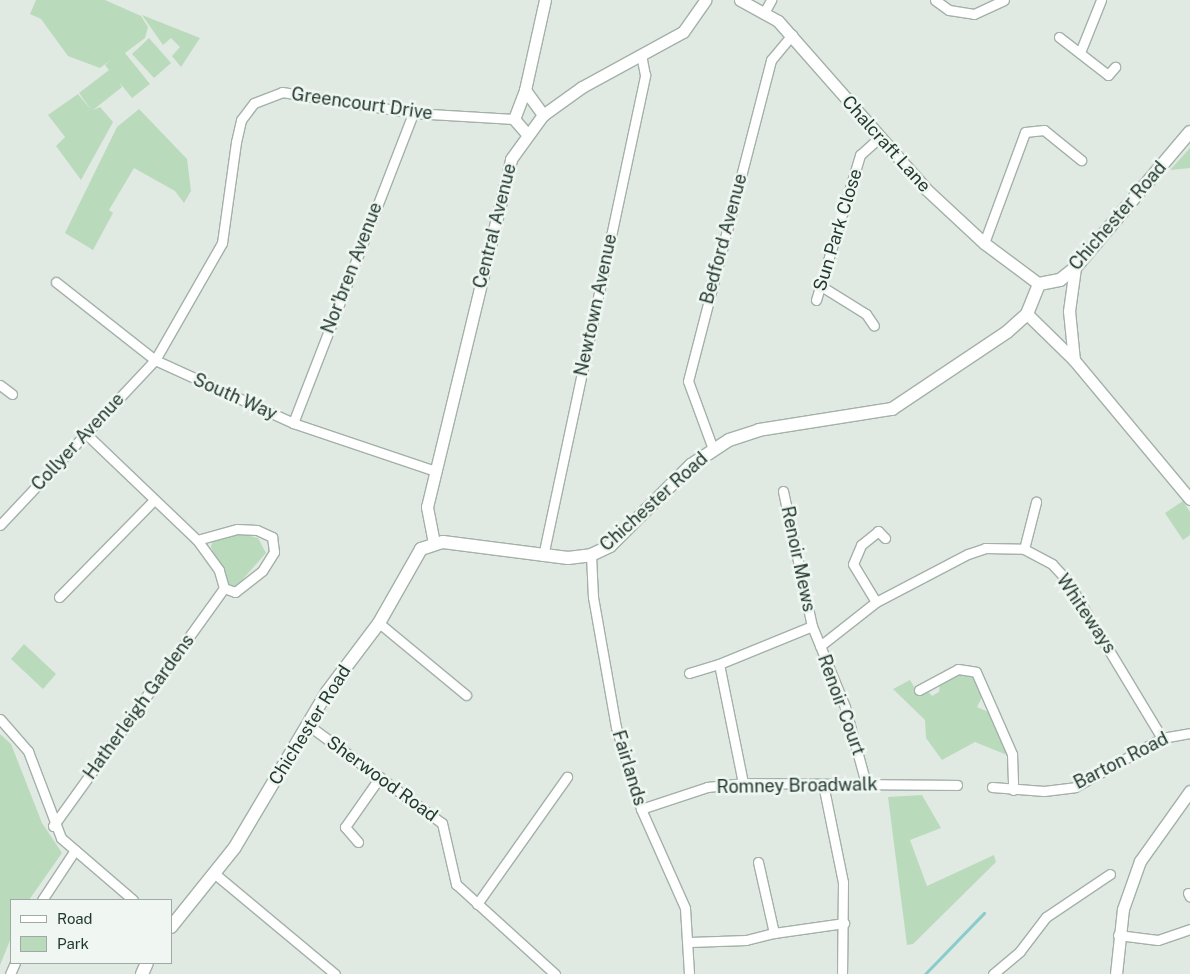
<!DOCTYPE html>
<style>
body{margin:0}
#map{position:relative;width:1190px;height:974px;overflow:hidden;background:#e0eae3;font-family:"Public Sans",sans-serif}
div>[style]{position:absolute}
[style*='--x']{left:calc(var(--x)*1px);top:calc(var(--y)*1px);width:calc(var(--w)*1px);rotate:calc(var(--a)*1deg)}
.green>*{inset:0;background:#badabc}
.stream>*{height:3px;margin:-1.5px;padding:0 1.5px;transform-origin:1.5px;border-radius:1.5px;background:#8accca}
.roads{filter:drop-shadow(1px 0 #a3b1a9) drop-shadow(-1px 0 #a3b1a9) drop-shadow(0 1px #a3b1a9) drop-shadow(0 -1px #a3b1a9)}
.minor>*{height:9px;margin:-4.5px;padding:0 4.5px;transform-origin:4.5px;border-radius:4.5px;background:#fff}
.tertiary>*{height:11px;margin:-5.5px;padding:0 5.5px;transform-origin:5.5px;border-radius:5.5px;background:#fff}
.secondary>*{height:12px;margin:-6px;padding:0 6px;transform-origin:6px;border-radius:6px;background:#fff}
span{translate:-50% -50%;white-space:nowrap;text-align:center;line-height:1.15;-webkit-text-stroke:5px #f0f7f2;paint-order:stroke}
.street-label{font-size:18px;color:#22392e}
.legend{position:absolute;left:10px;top:899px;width:162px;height:65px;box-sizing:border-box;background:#f0f7f2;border:1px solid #9eaba4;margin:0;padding:6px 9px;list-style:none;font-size:15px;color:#22392e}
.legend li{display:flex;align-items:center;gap:10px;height:25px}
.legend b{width:25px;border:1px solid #9eaba4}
</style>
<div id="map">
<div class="green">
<div style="clip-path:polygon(36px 0,105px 0,141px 16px,148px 27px,145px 38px,125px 53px,150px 84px,132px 98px,119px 82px,122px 87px,93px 110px,100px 107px,113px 122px,81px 180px,56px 146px,65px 137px,48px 115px,78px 94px,92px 111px,79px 93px,109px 70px,105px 65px,112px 59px,100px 68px,68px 56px,41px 19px,30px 14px)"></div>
<div style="clip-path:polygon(142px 15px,200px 38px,181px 67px,172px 56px,180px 47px,171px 38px,163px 45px)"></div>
<div style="clip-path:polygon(149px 38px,171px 63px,154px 78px,132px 54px)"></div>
<div style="clip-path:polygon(139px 109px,187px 159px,191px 191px,184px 203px,175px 191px,134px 168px,109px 210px,113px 213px,93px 250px,65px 233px,117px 127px)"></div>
<div style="clip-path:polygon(1190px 148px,1190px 168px,1170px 170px)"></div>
<div style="clip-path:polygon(1183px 501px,1190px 512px,1190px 535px,1183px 540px,1165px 513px)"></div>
<div style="clip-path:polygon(236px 532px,258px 538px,266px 553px,236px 587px,228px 584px,211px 547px,213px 539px)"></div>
<div style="clip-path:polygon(24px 644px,56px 674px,43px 689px,11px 659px)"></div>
<div style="clip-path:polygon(961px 672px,973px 675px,984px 693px,977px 707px,993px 714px,1007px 755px,975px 742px,942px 760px,926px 738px,925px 720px,893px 689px,910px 680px,919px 695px,927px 690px,932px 696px,939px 692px,940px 684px)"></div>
<div style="clip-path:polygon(0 734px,11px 744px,42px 823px,62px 853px,29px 900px,11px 900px,11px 938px,0 965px)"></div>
<div style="clip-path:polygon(922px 795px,941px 828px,910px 840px,927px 886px,994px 855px,996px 862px,913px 944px,907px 945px,888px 797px)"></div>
</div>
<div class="stream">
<div style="--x:925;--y:974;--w:85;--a:-46"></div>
</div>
<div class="roads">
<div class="minor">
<div style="--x:935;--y:0;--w:17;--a:36"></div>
<div style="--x:949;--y:10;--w:25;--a:9"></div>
<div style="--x:974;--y:14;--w:33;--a:-25"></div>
<div style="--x:765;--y:11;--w:13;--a:-61"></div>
<div style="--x:1059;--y:37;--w:62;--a:37.8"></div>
<div style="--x:1108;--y:75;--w:11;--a:-49"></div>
<div style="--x:1081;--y:50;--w:54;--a:-68.2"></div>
<div style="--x:984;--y:243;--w:118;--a:-69.7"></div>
<div style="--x:1025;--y:132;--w:19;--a:-6"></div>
<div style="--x:1044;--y:130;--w:48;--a:39"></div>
<div style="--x:56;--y:282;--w:126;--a:38.2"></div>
<div style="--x:155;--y:360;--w:152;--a:24.5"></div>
<div style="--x:293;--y:423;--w:151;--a:18.6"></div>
<div style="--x:821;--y:286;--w:53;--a:31.9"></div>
<div style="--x:866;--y:314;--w:14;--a:56"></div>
<div style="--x:816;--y:300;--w:152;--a:-73.1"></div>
<div style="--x:860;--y:155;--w:24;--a:-42"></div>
<div style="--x:0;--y:385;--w:15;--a:37"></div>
<div style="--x:293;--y:423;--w:332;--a:-68.8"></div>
<div style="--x:713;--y:449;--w:72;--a:-110.2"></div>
<div style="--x:688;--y:381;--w:332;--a:-75.5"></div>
<div style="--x:771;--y:60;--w:33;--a:-50"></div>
<div style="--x:783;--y:491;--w:138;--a:77.9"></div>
<div style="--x:812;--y:626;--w:87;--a:67.8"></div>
<div style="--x:845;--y:707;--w:80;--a:74.7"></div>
<div style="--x:0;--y:525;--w:226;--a:-46.8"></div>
<div style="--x:155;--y:360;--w:135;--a:-60.2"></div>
<div style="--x:222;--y:243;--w:102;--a:-82.1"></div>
<div style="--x:236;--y:142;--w:23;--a:-77"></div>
<div style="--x:241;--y:120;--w:21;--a:-53"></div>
<div style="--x:254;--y:103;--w:30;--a:-21"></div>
<div style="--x:282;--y:92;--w:133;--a:9.1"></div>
<div style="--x:413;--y:113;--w:101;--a:3.4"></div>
<div style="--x:197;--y:540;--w:41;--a:-15.4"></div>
<div style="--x:237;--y:529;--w:20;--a:3"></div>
<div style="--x:257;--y:530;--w:17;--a:25"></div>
<div style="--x:272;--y:537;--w:15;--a:82"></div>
<div style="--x:274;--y:552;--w:22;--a:122"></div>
<div style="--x:262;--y:571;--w:34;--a:142"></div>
<div style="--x:235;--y:592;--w:12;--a:-160"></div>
<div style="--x:1024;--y:549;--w:49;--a:-75.7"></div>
<div style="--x:591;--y:555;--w:42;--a:87.3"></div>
<div style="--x:593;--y:597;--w:132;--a:80"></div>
<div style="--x:616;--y:727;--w:86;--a:73"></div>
<div style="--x:641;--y:809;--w:108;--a:66"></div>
<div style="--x:685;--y:908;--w:66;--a:86.5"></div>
<div style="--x:543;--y:556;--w:492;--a:-78"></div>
<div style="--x:645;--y:75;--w:20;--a:-101"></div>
<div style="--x:59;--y:597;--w:136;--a:-45.6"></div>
<div style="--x:876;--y:602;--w:44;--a:-121.2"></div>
<div style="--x:853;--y:564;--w:21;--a:-67"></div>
<div style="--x:861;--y:545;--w:22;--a:-39"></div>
<div style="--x:878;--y:531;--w:10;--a:45"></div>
<div style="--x:379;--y:623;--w:113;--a:39.6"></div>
<div style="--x:820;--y:646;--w:71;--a:-38.2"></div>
<div style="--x:876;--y:602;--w:104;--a:-27.6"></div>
<div style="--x:968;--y:554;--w:18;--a:-19"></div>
<div style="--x:985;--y:548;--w:39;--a:1"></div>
<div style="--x:1024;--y:549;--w:32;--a:28"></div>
<div style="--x:1052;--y:564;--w:21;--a:47"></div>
<div style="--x:1066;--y:579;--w:186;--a:58.9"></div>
<div style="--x:689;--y:673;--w:31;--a:-17"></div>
<div style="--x:919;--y:690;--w:44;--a:-28.3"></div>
<div style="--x:958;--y:669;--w:18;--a:9"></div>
<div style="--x:976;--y:672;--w:90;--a:66.3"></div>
<div style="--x:1012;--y:754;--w:36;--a:88"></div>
<div style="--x:0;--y:719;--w:43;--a:48.8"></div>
<div style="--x:28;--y:751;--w:93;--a:69.2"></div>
<div style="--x:61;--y:838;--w:95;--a:40.7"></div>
<div style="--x:308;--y:725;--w:166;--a:36.2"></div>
<div style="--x:442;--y:823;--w:63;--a:77.1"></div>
<div style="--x:456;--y:884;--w:134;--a:42.3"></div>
<div style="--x:743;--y:783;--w:121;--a:-101.4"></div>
<div style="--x:719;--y:664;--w:100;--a:-22.2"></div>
<div style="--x:823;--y:784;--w:100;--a:78.5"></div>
<div style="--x:843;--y:882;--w:92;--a:90.6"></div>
<div style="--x:992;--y:787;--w:52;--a:4.4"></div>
<div style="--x:1044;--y:791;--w:31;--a:-7"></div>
<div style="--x:1075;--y:787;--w:100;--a:-29.4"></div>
<div style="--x:1162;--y:738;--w:28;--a:-10"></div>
<div style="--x:641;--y:809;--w:70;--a:-18.4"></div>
<div style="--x:707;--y:787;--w:36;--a:-6"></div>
<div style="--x:743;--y:783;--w:214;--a:0.5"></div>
<div style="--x:53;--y:826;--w:293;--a:-54.3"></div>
<div style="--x:224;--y:588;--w:19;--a:-106"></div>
<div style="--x:219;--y:570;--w:37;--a:-126"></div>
<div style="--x:197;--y:540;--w:153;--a:-136.3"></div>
<div style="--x:358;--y:842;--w:20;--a:-131"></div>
<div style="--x:345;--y:827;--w:61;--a:-55"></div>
<div style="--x:758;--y:862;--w:73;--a:77.3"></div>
<div style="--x:774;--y:933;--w:71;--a:-8.1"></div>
<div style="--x:215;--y:874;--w:156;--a:39.8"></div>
<div style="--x:1188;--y:893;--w:4;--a:63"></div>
<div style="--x:42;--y:900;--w:60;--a:-56.6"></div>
<div style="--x:477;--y:904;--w:156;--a:-54.7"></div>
<div style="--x:1118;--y:935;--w:40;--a:7.1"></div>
<div style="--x:1158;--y:940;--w:34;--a:-19"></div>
<div style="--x:690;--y:942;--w:56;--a:-2"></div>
<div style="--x:746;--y:940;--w:29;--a:-14"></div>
<div style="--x:10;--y:974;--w:12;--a:-66"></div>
<div style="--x:993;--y:974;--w:35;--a:-40"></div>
<div style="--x:1020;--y:951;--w:43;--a:-52.6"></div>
<div style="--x:1046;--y:917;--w:77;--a:-33.9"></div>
</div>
<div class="tertiary">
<div style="--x:740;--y:0;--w:43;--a:28.9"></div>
<div style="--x:778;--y:21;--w:225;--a:48.6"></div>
<div style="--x:927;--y:190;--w:78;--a:42.9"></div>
<div style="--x:984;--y:243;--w:69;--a:36.7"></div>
<div style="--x:525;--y:90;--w:31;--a:54"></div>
<div style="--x:527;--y:134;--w:20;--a:-131"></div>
<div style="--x:514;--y:119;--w:31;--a:-69"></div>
<div style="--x:525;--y:90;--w:92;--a:-77.5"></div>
<div style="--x:1027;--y:314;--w:66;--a:44.4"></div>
<div style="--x:1074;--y:360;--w:181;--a:50.2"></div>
<div style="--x:1074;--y:360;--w:49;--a:-95.8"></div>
<div style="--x:1069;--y:311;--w:43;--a:-82.1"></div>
<div style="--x:434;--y:543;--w:37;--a:-101"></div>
<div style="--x:427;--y:507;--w:358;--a:-76.4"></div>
<div style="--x:511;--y:159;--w:54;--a:-54"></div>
<div style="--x:543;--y:115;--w:48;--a:-35.7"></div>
<div style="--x:582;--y:87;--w:115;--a:-28.6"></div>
<div style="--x:683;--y:32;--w:39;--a:-55"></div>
<div style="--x:1116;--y:974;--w:65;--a:-83.9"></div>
<div style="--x:1123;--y:909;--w:51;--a:-70.5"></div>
<div style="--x:1140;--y:861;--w:86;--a:-54.5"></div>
</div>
<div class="secondary">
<div style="--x:171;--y:927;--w:102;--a:-51.3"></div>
<div style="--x:235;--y:847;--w:180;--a:-59.3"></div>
<div style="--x:327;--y:692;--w:86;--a:-53"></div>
<div style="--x:379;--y:623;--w:85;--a:-60.4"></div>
<div style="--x:421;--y:549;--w:23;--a:-18"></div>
<div style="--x:443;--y:542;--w:126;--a:7.3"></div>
<div style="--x:568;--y:558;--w:23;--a:-7"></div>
<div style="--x:591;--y:555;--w:21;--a:-25"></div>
<div style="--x:610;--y:546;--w:115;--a:-45"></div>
<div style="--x:691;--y:465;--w:45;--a:-33.3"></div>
<div style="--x:729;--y:440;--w:32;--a:-18"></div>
<div style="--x:759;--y:430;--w:135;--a:-9"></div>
<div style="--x:892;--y:409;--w:138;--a:-33.8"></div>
<div style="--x:1007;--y:332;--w:27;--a:-42"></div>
<div style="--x:1027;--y:314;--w:32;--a:-68"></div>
<div style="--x:1039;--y:284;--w:21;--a:-11"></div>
<div style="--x:1060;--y:280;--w:19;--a:-39"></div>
<div style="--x:1075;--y:268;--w:178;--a:-49.8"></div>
<div style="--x:142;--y:974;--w:12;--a:-66"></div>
</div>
</div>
<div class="street-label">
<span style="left:362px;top:104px;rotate:8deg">Greencourt Drive</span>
<span style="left:886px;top:144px;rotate:48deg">Chalcraft Lane</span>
<span style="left:1118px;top:216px;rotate:-49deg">Chichester Road</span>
<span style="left:495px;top:226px;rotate:-76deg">Central Avenue</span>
<span style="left:838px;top:230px;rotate:-73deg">Sun Park Close</span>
<span style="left:724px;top:239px;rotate:-75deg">Bedford Avenue</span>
<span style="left:352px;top:268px;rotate:-69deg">Nor'bren Avenue</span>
<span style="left:596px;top:305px;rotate:-78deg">Newtown Avenue</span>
<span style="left:235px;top:397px;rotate:24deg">South Way</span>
<span style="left:78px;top:442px;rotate:-47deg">Collyer Avenue</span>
<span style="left:654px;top:502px;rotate:-42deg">Chichester Road</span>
<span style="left:798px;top:559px;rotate:78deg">Renoir Mews</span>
<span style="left:1086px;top:614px;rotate:56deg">Whiteways</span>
<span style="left:841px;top:705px;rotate:70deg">Renoir Court</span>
<span style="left:139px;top:707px;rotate:-54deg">Hatherleigh Gardens</span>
<span style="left:310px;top:725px;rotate:-58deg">Chichester Road</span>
<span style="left:1121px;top:761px;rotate:-27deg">Barton Road</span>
<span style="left:629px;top:768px;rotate:73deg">Fairlands</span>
<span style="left:382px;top:779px;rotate:36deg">Sherwood Road</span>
<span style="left:797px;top:786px;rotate:-1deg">Romney Broadwalk</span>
</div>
<ul class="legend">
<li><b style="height:6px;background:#fff"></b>Road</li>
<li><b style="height:14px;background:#badabc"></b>Park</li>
</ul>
</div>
